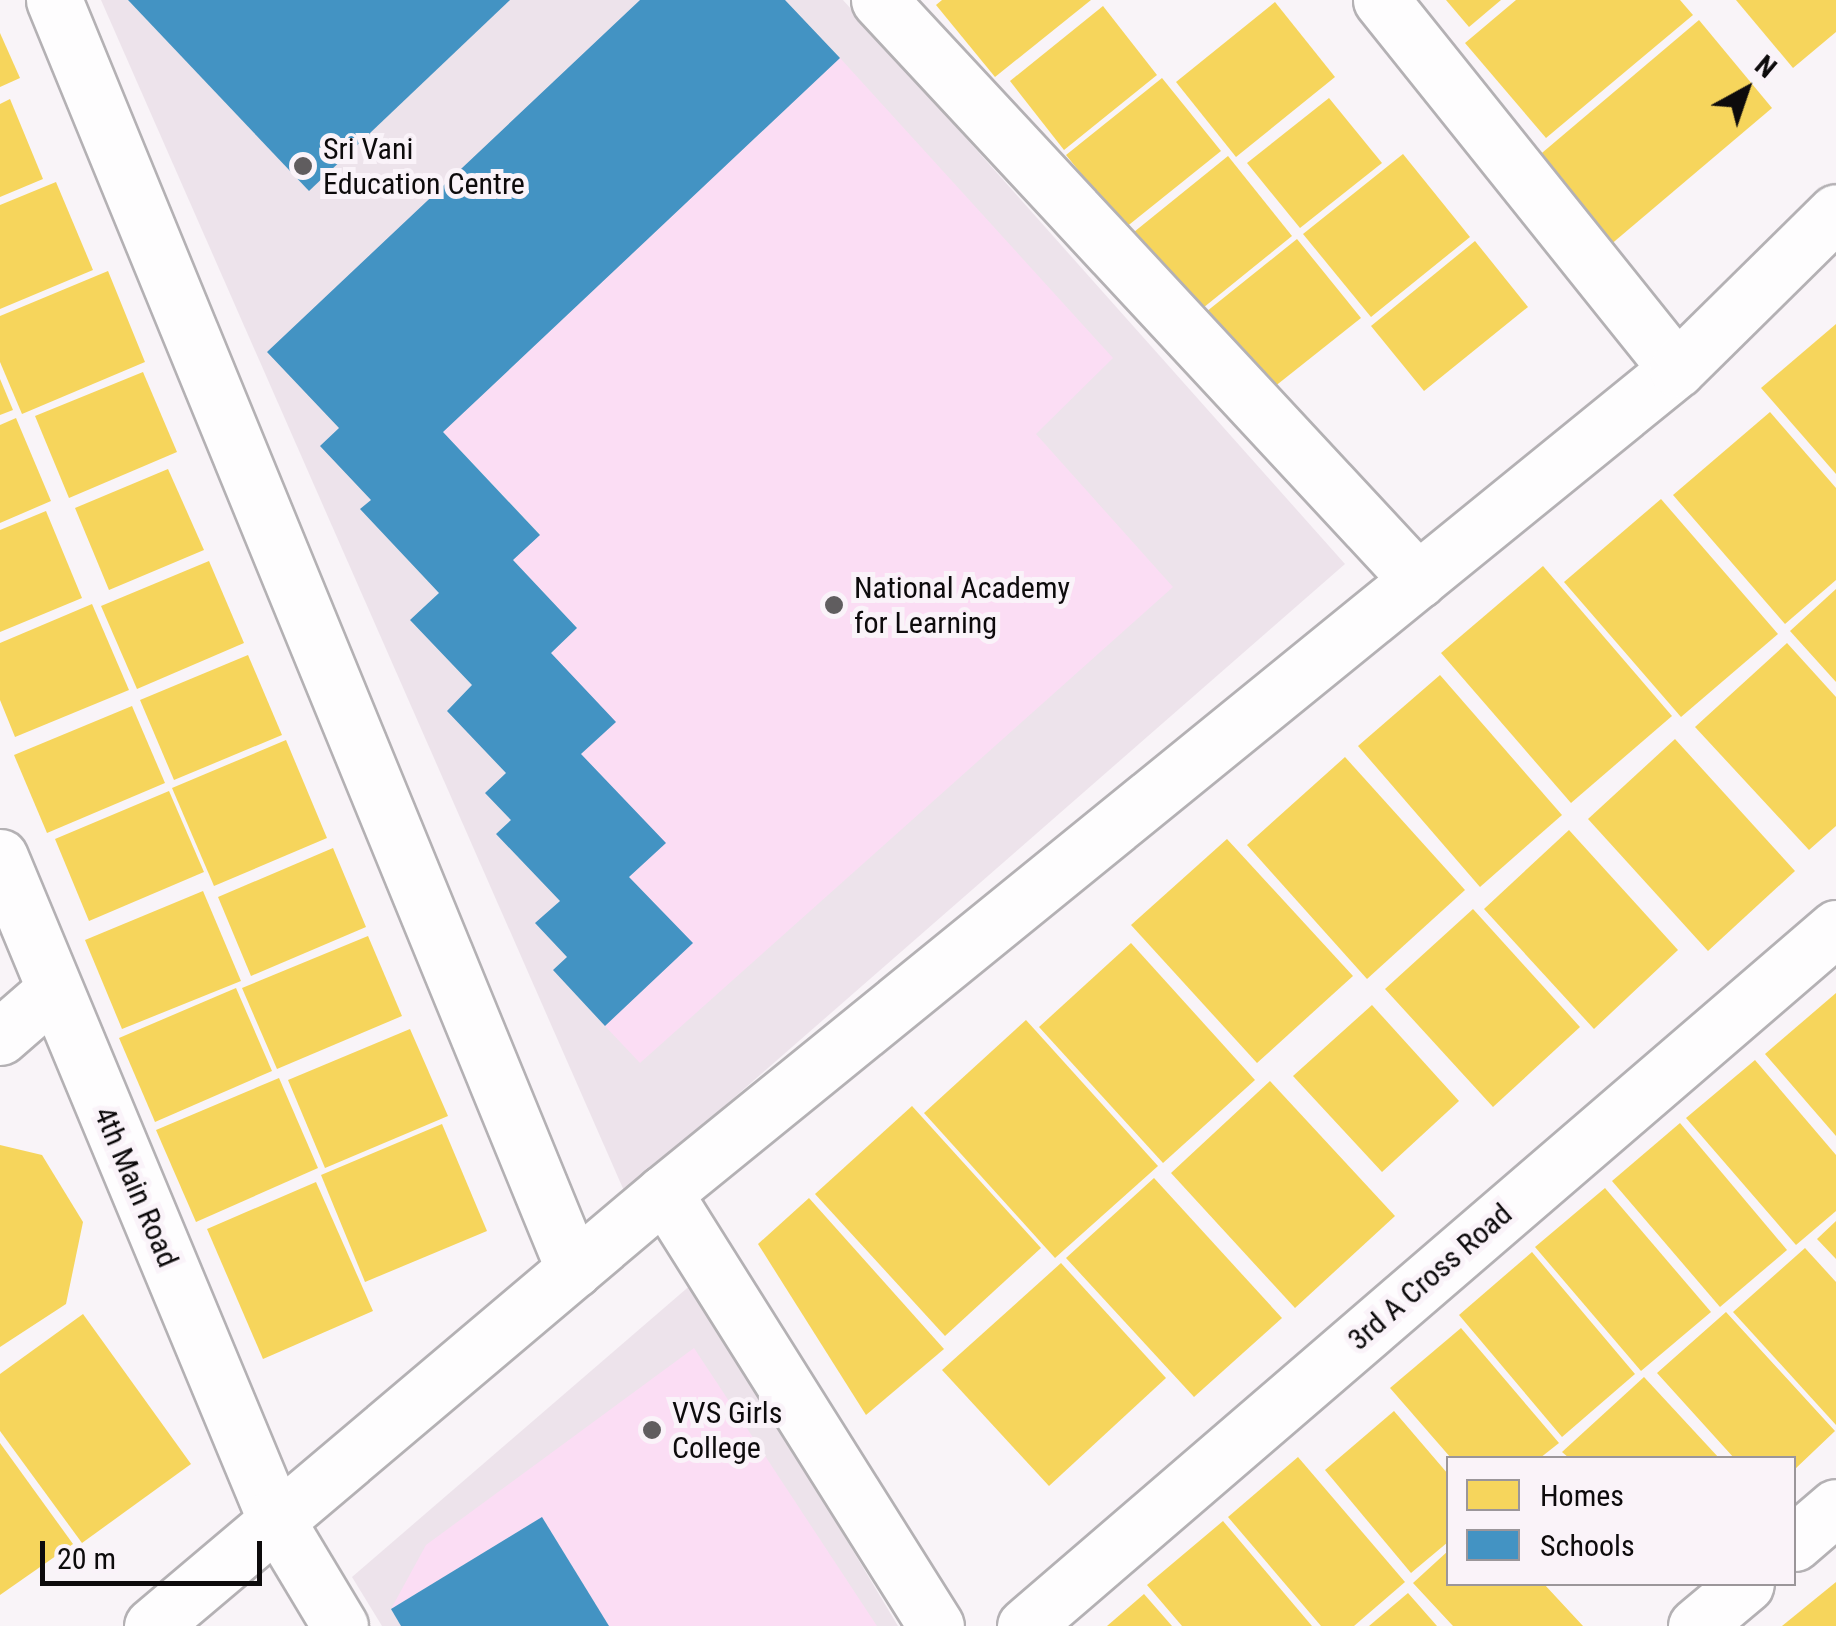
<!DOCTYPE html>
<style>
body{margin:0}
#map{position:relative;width:1836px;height:1626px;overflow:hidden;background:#f9f4f8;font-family:"Roboto Condensed",sans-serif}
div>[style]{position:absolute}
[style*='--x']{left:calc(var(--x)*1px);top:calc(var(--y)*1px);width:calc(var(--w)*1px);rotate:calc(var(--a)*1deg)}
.built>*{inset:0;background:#ede3eb}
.green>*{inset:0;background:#fbddf4}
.homes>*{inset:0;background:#f6d55c}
.schools>*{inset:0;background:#4393c3}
.roads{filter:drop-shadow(2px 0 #b4b1b4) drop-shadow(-2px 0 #b4b1b4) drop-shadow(0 2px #b4b1b4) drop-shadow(0 -2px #b4b1b4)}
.minor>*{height:55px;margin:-27.5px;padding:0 27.5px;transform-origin:27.5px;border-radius:27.5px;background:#fefdfe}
.tertiary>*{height:55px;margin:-27.5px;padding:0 27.5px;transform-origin:27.5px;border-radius:27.5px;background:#fefdfe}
.dots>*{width:28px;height:28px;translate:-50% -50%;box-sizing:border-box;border:5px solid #faf3f9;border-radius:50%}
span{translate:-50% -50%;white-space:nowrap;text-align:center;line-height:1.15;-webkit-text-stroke:10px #faf3f9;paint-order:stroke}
.poi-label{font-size:30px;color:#0d0b0c}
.left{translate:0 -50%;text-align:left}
.street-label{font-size:30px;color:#0d0b0c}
.legend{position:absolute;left:1446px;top:1456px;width:350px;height:130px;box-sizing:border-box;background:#faf3f9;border:2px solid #9b969a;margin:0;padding:12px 18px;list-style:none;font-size:30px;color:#0d0b0c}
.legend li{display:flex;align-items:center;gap:20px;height:50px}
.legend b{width:50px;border:2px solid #9b969a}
.north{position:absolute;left:1696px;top:40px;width:100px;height:100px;-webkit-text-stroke:8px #faf3f9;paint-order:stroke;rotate:40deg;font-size:28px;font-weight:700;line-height:40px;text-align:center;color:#0d0b0c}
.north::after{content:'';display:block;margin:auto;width:35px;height:45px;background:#0d0b0c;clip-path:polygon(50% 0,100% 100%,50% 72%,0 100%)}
.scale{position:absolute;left:40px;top:1541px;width:222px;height:45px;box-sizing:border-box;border:5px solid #0d0b0c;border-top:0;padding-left:12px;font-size:30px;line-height:35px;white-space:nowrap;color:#0d0b0c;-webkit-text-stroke:8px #faf3f9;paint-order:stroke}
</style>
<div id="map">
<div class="built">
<div style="clip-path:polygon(101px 0,843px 0,1345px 564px,625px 1193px)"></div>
<div style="clip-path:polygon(693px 1283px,898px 1626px,382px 1626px,352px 1577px)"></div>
</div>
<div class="green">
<div style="clip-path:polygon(840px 58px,1113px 358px,1036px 434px,1173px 587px,640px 1063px,605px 1026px,692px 943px,629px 877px,665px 843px,581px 754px,615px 722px,551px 653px,577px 628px,513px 560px,540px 534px,443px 432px)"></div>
<div style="clip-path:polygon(694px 1348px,877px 1626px,609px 1626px,542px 1517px,391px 1609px,426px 1545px)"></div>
</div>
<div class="homes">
<div style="clip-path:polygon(942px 0,1091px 0,995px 77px,936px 5px)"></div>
<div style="clip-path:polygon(1446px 0,1501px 0,1469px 27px)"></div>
<div style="clip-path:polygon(1516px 0,1680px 0,1693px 15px,1546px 138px,1465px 43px)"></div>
<div style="clip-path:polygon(1736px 0,1836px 0,1836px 32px,1793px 68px)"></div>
<div style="clip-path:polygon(1275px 2px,1335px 77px,1236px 157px,1176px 82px)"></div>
<div style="clip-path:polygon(1103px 6px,1157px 75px,1064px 150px,1010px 81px)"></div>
<div style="clip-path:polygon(1699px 20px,1772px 108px,1609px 246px,1536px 158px)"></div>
<div style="clip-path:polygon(0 33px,20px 78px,0 87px)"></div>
<div style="clip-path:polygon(1162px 78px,1221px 151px,1125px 228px,1066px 155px)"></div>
<div style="clip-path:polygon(1329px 98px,1382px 163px,1300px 228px,1247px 163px)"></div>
<div style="clip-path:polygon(10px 99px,43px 179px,0 197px,0 104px)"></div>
<div style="clip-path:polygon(1403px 154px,1470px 237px,1371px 317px,1303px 234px)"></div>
<div style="clip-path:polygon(1228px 156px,1292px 236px,1198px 312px,1134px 232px)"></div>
<div style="clip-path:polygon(56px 182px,93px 270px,0 309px,0 205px)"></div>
<div style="clip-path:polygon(1297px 239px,1361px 318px,1264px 395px,1201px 316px)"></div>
<div style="clip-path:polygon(1475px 241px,1528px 307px,1424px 391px,1371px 326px)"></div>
<div style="clip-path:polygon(108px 271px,145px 362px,22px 414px,0 362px,0 316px)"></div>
<div style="clip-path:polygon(1836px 324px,1836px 474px,1761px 388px)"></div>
<div style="clip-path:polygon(143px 372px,177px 452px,69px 498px,35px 416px)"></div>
<div style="clip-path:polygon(0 379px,13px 410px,0 415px)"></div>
<div style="clip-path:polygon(1770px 412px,1836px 488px,1836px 580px,1785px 624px,1673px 495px)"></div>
<div style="clip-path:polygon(16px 418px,51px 501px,0 523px,0 425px)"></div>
<div style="clip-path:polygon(168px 469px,204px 550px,109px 590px,75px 508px)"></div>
<div style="clip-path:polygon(1661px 499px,1778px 634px,1681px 717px,1564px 582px)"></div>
<div style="clip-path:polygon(46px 511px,82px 598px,0 632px,0 530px)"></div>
<div style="clip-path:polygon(209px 561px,244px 643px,137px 689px,101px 606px)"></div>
<div style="clip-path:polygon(1543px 566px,1672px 716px,1571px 803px,1441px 653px)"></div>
<div style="clip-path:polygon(1836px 589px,1836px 682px,1790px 631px)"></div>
<div style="clip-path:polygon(92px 604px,129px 690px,15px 737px,0 700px,0 643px)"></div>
<div style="clip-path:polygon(1787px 643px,1836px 697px,1836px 826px,1809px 850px,1695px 727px)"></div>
<div style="clip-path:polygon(248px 655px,282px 735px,174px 780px,140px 700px)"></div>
<div style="clip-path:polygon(1440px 675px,1562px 815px,1480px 887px,1358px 746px)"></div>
<div style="clip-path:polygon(132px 706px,165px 783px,47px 833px,14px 755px)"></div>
<div style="clip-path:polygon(1675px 739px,1795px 871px,1708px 951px,1588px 819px)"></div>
<div style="clip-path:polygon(286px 740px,327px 838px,214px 886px,172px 788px)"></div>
<div style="clip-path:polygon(1345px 757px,1465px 890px,1367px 979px,1247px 845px)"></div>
<div style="clip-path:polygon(169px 791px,204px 872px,89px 921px,55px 839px)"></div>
<div style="clip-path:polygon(1569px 830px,1678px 950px,1594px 1029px,1484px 909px)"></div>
<div style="clip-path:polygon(1227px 839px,1353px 976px,1257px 1063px,1131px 925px)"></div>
<div style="clip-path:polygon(333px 848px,366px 927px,251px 976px,218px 897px)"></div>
<div style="clip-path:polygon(203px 891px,241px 981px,122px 1029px,85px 940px)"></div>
<div style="clip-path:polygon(1473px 909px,1580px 1027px,1493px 1107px,1385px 989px)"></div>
<div style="clip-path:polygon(368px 936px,402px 1016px,277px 1069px,242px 988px)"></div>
<div style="clip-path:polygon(1131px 943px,1255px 1080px,1163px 1163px,1039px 1027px)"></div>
<div style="clip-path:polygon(236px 988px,272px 1071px,155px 1122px,119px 1038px)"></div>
<div style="clip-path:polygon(1836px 993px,1836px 1136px,1765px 1054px)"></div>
<div style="clip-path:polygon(1372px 1005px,1459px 1101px,1382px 1172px,1293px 1076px)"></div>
<div style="clip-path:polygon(1026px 1020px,1158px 1166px,1055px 1258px,924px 1113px)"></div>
<div style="clip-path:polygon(410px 1029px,448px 1116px,325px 1168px,288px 1080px)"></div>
<div style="clip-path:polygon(1755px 1060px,1836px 1155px,1836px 1211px,1796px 1245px,1686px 1118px)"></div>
<div style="clip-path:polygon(279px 1078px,318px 1168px,196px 1222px,156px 1130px)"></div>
<div style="clip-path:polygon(1270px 1081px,1395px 1216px,1295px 1308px,1171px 1173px)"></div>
<div style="clip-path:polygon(912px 1106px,1041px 1248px,945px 1336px,815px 1194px)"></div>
<div style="clip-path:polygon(1680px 1123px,1787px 1250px,1720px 1307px,1612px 1181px)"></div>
<div style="clip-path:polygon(442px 1124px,487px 1231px,365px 1282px,321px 1175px)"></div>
<div style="clip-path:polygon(0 1145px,42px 1155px,83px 1222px,66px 1304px,0 1347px)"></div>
<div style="clip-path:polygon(1154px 1178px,1282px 1318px,1194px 1397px,1066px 1258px)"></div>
<div style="clip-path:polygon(316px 1182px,373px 1311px,263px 1359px,207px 1229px)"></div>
<div style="clip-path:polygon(1605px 1188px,1711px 1312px,1641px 1371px,1535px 1247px)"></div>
<div style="clip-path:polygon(809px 1198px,944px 1349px,866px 1415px,758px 1244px)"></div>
<div style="clip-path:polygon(1836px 1221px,1836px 1259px,1817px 1239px)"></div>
<div style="clip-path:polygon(1805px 1248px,1836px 1282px,1836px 1425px,1733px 1312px)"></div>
<div style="clip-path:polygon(1532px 1252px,1635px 1374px,1562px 1437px,1459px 1315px)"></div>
<div style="clip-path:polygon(1061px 1263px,1166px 1378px,1049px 1486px,942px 1370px)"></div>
<div style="clip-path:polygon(1726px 1312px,1835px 1431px,1794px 1470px,1794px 1458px,1734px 1458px,1657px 1373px)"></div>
<div style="clip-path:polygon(83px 1314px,191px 1464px,82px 1543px,0 1431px,0 1374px)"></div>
<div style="clip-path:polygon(1461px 1328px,1559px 1443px,1540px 1458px,1451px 1458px,1390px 1388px)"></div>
<div style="clip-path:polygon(1644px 1377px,1719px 1458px,1569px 1458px,1562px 1452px)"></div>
<div style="clip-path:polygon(1394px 1411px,1448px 1474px,1448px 1542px,1411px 1573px,1325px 1470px)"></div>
<div style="clip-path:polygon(0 1443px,73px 1544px,0 1595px)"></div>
<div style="clip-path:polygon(1298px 1457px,1405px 1582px,1354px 1626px,1321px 1626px,1228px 1517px)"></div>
<div style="clip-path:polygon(1223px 1521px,1312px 1626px,1182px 1626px,1147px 1585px)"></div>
<div style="clip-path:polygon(1448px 1551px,1448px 1584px,1544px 1584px,1583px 1626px,1453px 1626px,1413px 1583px)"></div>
<div style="clip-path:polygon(1836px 1582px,1836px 1626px,1782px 1626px)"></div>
<div style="clip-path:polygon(1408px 1593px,1437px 1626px,1369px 1626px)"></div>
<div style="clip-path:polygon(1144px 1594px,1172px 1626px,1107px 1626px)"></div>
</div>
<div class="schools">
<div style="clip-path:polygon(128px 0,510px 0,309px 191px)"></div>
<div style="clip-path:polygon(640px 0,785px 0,840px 58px,443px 432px,540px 535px,513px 560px,577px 628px,551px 653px,616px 722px,581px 754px,666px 843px,629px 877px,693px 943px,605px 1026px,553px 970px,567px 957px,535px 923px,560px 901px,496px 834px,511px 820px,485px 793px,506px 773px,447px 711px,472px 685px,410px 620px,439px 593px,360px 509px,371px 500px,320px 446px,339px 428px,267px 352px)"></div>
<div style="clip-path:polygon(542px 1517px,609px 1626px,401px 1626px,391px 1609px)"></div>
</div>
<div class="roads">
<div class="minor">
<div style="--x:54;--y:0;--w:1372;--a:67.73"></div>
<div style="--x:879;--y:0;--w:792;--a:47.1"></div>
<div style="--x:1381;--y:0;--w:473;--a:51.3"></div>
<div style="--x:0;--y:857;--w:714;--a:67.42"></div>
<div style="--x:274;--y:1516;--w:128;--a:59"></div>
<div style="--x:0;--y:1037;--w:70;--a:-41"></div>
<div style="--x:664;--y:1193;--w:511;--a:57.86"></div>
<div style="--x:1794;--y:1543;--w:55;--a:-40.6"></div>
<div style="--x:1025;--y:1626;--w:1070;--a:-40.72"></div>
<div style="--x:1696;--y:1626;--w:65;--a:-40"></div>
</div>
<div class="tertiary">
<div style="--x:152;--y:1626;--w:671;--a:-40.22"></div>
<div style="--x:664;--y:1193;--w:1306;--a:-39.13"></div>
<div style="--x:1677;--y:369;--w:223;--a:-44.6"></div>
</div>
</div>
<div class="dots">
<div style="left:303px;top:166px;background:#605d5f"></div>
<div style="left:834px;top:605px;background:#605d5f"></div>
<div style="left:652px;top:1430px;background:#605d5f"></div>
</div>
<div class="poi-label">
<span class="left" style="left:323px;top:166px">Sri Vani<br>Education Centre</span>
<span class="left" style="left:854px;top:605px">National Academy<br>for Learning</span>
<span class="left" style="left:672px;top:1430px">VVS Girls<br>College</span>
</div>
<div class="street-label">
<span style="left:136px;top:1187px;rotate:67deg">4th Main Road</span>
<span style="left:1430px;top:1277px;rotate:-41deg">3rd A Cross Road</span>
</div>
<ul class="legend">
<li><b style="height:28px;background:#f6d55c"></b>Homes</li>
<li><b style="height:28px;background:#4393c3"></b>Schools</li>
</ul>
<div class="north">N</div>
<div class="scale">20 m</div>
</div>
